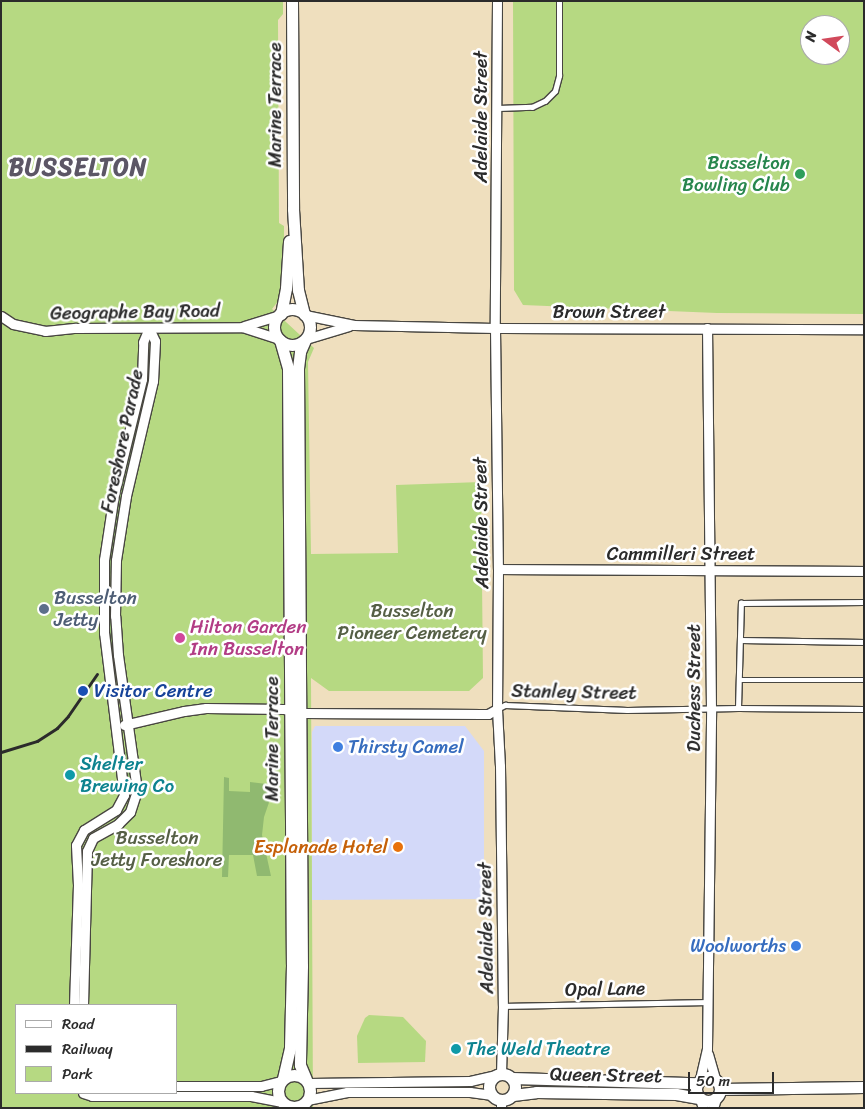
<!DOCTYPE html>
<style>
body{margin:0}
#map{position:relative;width:865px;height:1109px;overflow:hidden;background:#efdfbe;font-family:Sriracha,sans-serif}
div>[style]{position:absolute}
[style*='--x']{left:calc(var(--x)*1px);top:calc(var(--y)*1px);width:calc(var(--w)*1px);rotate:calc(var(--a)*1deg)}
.built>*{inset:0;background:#d3d9f9}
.green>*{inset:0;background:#b6d982}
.forest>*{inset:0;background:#90b970}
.roads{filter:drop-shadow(1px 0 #484641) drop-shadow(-1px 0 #484641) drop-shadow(0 1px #484641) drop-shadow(0 -1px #484641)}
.service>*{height:4.5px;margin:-2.25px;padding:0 2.25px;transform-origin:2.25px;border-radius:2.25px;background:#fff}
.minor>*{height:9px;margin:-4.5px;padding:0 4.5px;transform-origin:4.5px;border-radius:4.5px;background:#fff}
.tertiary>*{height:11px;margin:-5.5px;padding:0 5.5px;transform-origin:5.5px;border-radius:5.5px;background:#fff}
.tertiary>.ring{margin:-5.5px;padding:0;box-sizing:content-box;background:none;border:11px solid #fff;border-radius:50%}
.rail>*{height:3px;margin:-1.5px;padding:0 1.5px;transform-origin:1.5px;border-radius:1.5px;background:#2b2b2b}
.dots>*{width:14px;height:14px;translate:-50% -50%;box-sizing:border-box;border:2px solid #fff;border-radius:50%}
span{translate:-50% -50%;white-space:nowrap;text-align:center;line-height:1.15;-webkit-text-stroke:5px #fff;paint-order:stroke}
.street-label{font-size:19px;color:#2b2b2b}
.leisure-label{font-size:19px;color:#27864d}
.right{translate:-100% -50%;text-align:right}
.service-label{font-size:19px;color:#4e5e75}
.left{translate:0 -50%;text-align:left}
.park-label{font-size:19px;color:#555f45}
.hotel-label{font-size:19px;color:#b23c85}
.transit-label{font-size:19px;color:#164399}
.shop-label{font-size:19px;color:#366cbe}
.culture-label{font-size:19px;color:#0d838f}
.food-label{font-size:19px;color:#c56008}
.district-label{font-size:24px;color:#5c5665;font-weight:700;letter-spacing:1px}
.frame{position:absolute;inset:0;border:2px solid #2b2b2b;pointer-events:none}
.legend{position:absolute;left:15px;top:1004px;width:162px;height:90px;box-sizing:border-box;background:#fff;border:1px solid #aaa;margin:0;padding:6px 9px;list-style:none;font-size:15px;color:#2b2b2b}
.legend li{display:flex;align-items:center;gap:10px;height:25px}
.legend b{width:25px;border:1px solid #aaa}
.north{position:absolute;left:800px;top:15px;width:50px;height:50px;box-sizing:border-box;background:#fff;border:1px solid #aaa;border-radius:50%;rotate:284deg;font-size:14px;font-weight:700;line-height:20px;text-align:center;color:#2b2b2b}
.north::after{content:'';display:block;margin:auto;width:18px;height:22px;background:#d1495b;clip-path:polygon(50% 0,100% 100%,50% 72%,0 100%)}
.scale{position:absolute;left:688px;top:1072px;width:86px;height:22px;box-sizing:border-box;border:2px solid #2b2b2b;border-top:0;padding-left:6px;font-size:15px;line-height:18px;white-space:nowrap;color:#2b2b2b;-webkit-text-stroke:4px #fff;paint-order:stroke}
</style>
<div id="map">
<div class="built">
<div style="clip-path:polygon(315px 726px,465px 726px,484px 751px,484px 899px,312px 900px,312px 732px)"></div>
</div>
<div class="green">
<div style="clip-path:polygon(evenodd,1px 1px,283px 1px,283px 14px,278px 20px,279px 223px,284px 226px,284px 278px,279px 300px,272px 309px,314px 348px,308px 362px,311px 554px,398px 553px,396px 485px,481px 482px,483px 678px,469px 691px,329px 691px,311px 678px,313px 1108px,1px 1108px,1px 1px,16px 1005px,176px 1005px,176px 1093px,16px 1093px,16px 1005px)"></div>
<div style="clip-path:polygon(evenodd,513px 1px,864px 1px,864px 314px,717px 313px,523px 305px,514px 290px,513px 1px,810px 25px,840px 25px,840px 55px,810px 55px,810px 25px)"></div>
<div style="clip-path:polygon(369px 1015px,403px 1017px,426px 1041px,425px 1062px,358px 1063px,357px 1036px,365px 1018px)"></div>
</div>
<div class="forest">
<div style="clip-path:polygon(138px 429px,122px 495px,112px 571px,109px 576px,108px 560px,118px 495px,133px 432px)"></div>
<div style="clip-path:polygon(108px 600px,111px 601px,116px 668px,112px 669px,108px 633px)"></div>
<div style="clip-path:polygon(124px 752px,128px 752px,133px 790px,130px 796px,128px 795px)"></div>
<div style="clip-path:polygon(224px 777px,229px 778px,229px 791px,250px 792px,250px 782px,275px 785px,264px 817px,262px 835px,271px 876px,257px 876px,253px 855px,229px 855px,228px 877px,222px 877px)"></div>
</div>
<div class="roads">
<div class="service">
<div style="--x:498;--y:108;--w:34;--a:-2"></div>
<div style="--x:532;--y:107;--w:14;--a:-25"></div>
<div style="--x:545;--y:101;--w:14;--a:-45"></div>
<div style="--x:555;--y:91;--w:16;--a:-75"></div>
<div style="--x:559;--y:76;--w:75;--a:-90"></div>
<div style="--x:741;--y:640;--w:123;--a:0.9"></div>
<div style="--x:739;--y:680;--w:125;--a:0"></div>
<div style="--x:738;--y:708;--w:105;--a:-88.4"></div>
<div style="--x:741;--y:603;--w:123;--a:-0.5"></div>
<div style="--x:497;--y:709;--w:9;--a:-27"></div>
<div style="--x:505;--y:705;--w:122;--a:2.3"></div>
<div style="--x:627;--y:710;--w:111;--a:-1"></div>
<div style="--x:738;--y:708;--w:126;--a:0.5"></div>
<div style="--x:503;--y:1006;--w:204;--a:-1.1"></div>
</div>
<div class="minor">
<div style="--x:497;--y:1;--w:327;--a:90.4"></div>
<div style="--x:495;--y:328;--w:241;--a:89.3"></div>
<div style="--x:498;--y:569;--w:140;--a:90.4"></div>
<div style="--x:497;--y:709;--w:57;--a:87"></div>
<div style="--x:500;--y:766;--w:240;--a:89.3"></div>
<div style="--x:503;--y:1006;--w:68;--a:91.7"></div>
<div style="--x:305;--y:315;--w:50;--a:11.5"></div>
<div style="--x:354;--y:325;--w:141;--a:1.2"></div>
<div style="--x:495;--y:328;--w:369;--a:0.2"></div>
<div style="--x:1;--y:316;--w:14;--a:34"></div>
<div style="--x:13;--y:324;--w:33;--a:12"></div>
<div style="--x:45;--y:331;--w:31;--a:-6"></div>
<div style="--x:76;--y:328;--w:166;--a:-0.3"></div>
<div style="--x:242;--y:327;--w:39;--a:18"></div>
<div style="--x:244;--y:326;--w:38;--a:-17"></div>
<div style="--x:306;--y:339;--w:45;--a:-16.8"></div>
<div style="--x:498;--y:569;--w:366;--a:0.3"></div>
<div style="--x:124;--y:725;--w:62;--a:-13.1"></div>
<div style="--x:184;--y:711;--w:22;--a:-8"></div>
<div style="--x:206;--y:708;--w:78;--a:0.7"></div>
<div style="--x:284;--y:709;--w:20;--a:11"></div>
<div style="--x:304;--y:713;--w:178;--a:0.3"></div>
<div style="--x:482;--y:714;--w:6;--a:0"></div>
<div style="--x:488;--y:714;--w:10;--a:-29"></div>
<div style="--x:74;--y:1005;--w:120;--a:-88.1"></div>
<div style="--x:78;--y:885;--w:40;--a:-92.9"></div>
<div style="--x:76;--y:845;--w:17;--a:-62"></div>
<div style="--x:84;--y:830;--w:38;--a:-32"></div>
<div style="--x:116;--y:810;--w:17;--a:-62"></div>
<div style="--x:124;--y:795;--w:163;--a:-97"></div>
<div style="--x:104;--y:633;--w:73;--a:-90"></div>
<div style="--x:104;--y:560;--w:67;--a:-81.4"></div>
<div style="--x:114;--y:494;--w:118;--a:-76.3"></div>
<div style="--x:142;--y:379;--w:37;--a:-88"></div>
<div style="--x:143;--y:342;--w:15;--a:-67"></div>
<div style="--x:83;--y:1005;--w:154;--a:-88.5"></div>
<div style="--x:87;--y:851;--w:14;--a:-65"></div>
<div style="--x:93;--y:838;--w:29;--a:-29"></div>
<div style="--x:118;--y:824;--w:17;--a:-45"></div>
<div style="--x:130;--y:812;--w:23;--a:-72"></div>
<div style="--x:137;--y:790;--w:136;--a:-98"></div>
<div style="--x:118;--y:655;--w:39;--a:-94"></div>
<div style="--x:115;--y:616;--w:56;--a:-89"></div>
<div style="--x:116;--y:560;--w:65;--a:-81.1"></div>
<div style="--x:126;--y:496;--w:118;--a:-76.8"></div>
<div style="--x:153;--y:381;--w:40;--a:-87.1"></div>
<div style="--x:155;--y:341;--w:14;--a:-115"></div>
<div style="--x:708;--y:1054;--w:26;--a:74"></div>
<div style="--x:700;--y:1079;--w:31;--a:-77"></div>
<div style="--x:707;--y:1049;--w:341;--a:-89.3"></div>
<div style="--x:711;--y:708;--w:380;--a:-90.6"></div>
<div style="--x:309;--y:1083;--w:161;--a:-0.7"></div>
<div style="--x:470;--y:1081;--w:27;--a:-13"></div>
<div style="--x:176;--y:1086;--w:85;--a:0"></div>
<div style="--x:261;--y:1086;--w:21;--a:-14"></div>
<div style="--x:83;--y:1093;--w:9;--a:18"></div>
<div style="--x:92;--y:1096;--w:159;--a:0"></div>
<div style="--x:251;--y:1096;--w:33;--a:11"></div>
<div style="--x:700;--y:1099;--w:9;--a:72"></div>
<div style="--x:307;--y:1100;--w:41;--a:-11.3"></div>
<div style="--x:347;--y:1092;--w:123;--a:0"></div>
<div style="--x:470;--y:1092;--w:22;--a:8"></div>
<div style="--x:501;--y:1108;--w:8;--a:-90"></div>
<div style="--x:713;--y:1108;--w:9;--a:-72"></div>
</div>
<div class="tertiary">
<div style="--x:292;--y:1;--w:208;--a:89.7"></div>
<div style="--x:293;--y:209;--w:81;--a:86.5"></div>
<div style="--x:298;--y:290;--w:25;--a:76"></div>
<div class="ring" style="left:274px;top:309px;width:25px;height:25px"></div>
<div style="--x:281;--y:314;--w:26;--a:-79"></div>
<div style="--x:286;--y:288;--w:47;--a:-86.3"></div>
<div style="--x:280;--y:340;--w:29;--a:74"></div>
<div style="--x:288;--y:368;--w:597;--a:89.62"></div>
<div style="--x:292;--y:965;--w:83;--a:91.4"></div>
<div style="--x:290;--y:1048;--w:32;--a:103"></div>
<div style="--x:305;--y:340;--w:13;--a:113"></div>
<div style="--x:300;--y:352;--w:16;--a:97"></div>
<div style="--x:298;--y:368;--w:598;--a:89.62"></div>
<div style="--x:302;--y:966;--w:99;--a:91.2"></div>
<div style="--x:300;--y:1065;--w:15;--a:67"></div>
<div class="ring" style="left:489px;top:1074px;width:15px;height:15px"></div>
<div class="ring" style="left:278px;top:1075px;width:21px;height:21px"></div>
<div class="ring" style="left:696px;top:1077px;width:13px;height:13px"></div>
<div style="--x:512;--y:1078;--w:184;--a:1.6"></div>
<div style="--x:720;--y:1089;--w:144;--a:-0.8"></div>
<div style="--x:513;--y:1095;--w:23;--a:-7"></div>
<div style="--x:536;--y:1092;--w:140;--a:0.8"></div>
<div style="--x:676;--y:1094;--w:23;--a:10"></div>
</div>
</div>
<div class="rail">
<div style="--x:1;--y:752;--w:38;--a:-17"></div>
<div style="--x:37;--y:741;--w:24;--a:-33"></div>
<div style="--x:57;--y:728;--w:16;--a:-47"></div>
<div style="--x:68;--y:716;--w:51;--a:-55.4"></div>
</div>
<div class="dots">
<div style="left:800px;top:174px;background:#2e9e5b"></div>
<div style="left:44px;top:609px;background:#5c6f8a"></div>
<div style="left:180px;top:638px;background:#d1479c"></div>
<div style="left:83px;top:691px;background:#1a4fb4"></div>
<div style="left:338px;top:747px;background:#3f7fe0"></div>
<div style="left:70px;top:775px;background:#0f9aa8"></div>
<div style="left:398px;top:847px;background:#e8710a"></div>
<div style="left:796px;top:946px;background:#3f7fe0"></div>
<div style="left:456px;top:1049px;background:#0f9aa8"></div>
</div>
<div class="street-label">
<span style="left:275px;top:105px;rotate:-90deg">Marine Terrace</span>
<span style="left:481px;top:117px;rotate:-90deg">Adelaide Street</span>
<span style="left:135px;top:312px;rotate:-1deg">Geographe Bay Road</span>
<span style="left:609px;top:312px">Brown Street</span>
<span style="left:122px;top:441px;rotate:-78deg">Foreshore Parade</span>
<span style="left:481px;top:523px;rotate:-91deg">Adelaide Street</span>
<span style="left:681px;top:554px">Cammilleri Street</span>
<span style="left:694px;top:688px;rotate:-90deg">Duchess Street</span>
<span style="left:574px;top:692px;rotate:1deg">Stanley Street</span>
<span style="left:272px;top:739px;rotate:-90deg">Marine Terrace</span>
<span style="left:486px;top:928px;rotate:-91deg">Adelaide Street</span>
<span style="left:605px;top:989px;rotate:-1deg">Opal Lane</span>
<span style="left:606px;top:1075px;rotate:1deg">Queen Street</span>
</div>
<div class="leisure-label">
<span class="right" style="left:790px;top:174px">Busselton<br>Bowling Club</span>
</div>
<div class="service-label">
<span class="left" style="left:54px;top:609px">Busselton<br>Jetty</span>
</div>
<div class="park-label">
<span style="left:412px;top:622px">Busselton<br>Pioneer Cemetery</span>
<span style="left:157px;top:849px">Busselton<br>Jetty Foreshore</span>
</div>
<div class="hotel-label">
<span class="left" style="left:190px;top:638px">Hilton Garden<br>Inn Busselton</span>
</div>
<div class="transit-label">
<span class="left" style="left:94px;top:691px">Visitor Centre</span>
</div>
<div class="shop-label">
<span class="left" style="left:348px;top:747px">Thirsty Camel</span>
<span class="right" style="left:786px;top:946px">Woolworths</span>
</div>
<div class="culture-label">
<span class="left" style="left:80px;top:775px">Shelter<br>Brewing Co</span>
<span class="left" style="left:466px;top:1049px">The Weld Theatre</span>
</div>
<div class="food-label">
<span class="right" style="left:388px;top:847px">Esplanade Hotel</span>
</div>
<div class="district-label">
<span style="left:78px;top:168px">BUSSELTON</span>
</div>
<div class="frame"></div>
<ul class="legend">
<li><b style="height:6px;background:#fff"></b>Road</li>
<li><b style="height:6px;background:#2b2b2b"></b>Railway</li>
<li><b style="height:14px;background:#b6d982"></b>Park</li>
</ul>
<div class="north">N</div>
<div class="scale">50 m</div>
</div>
